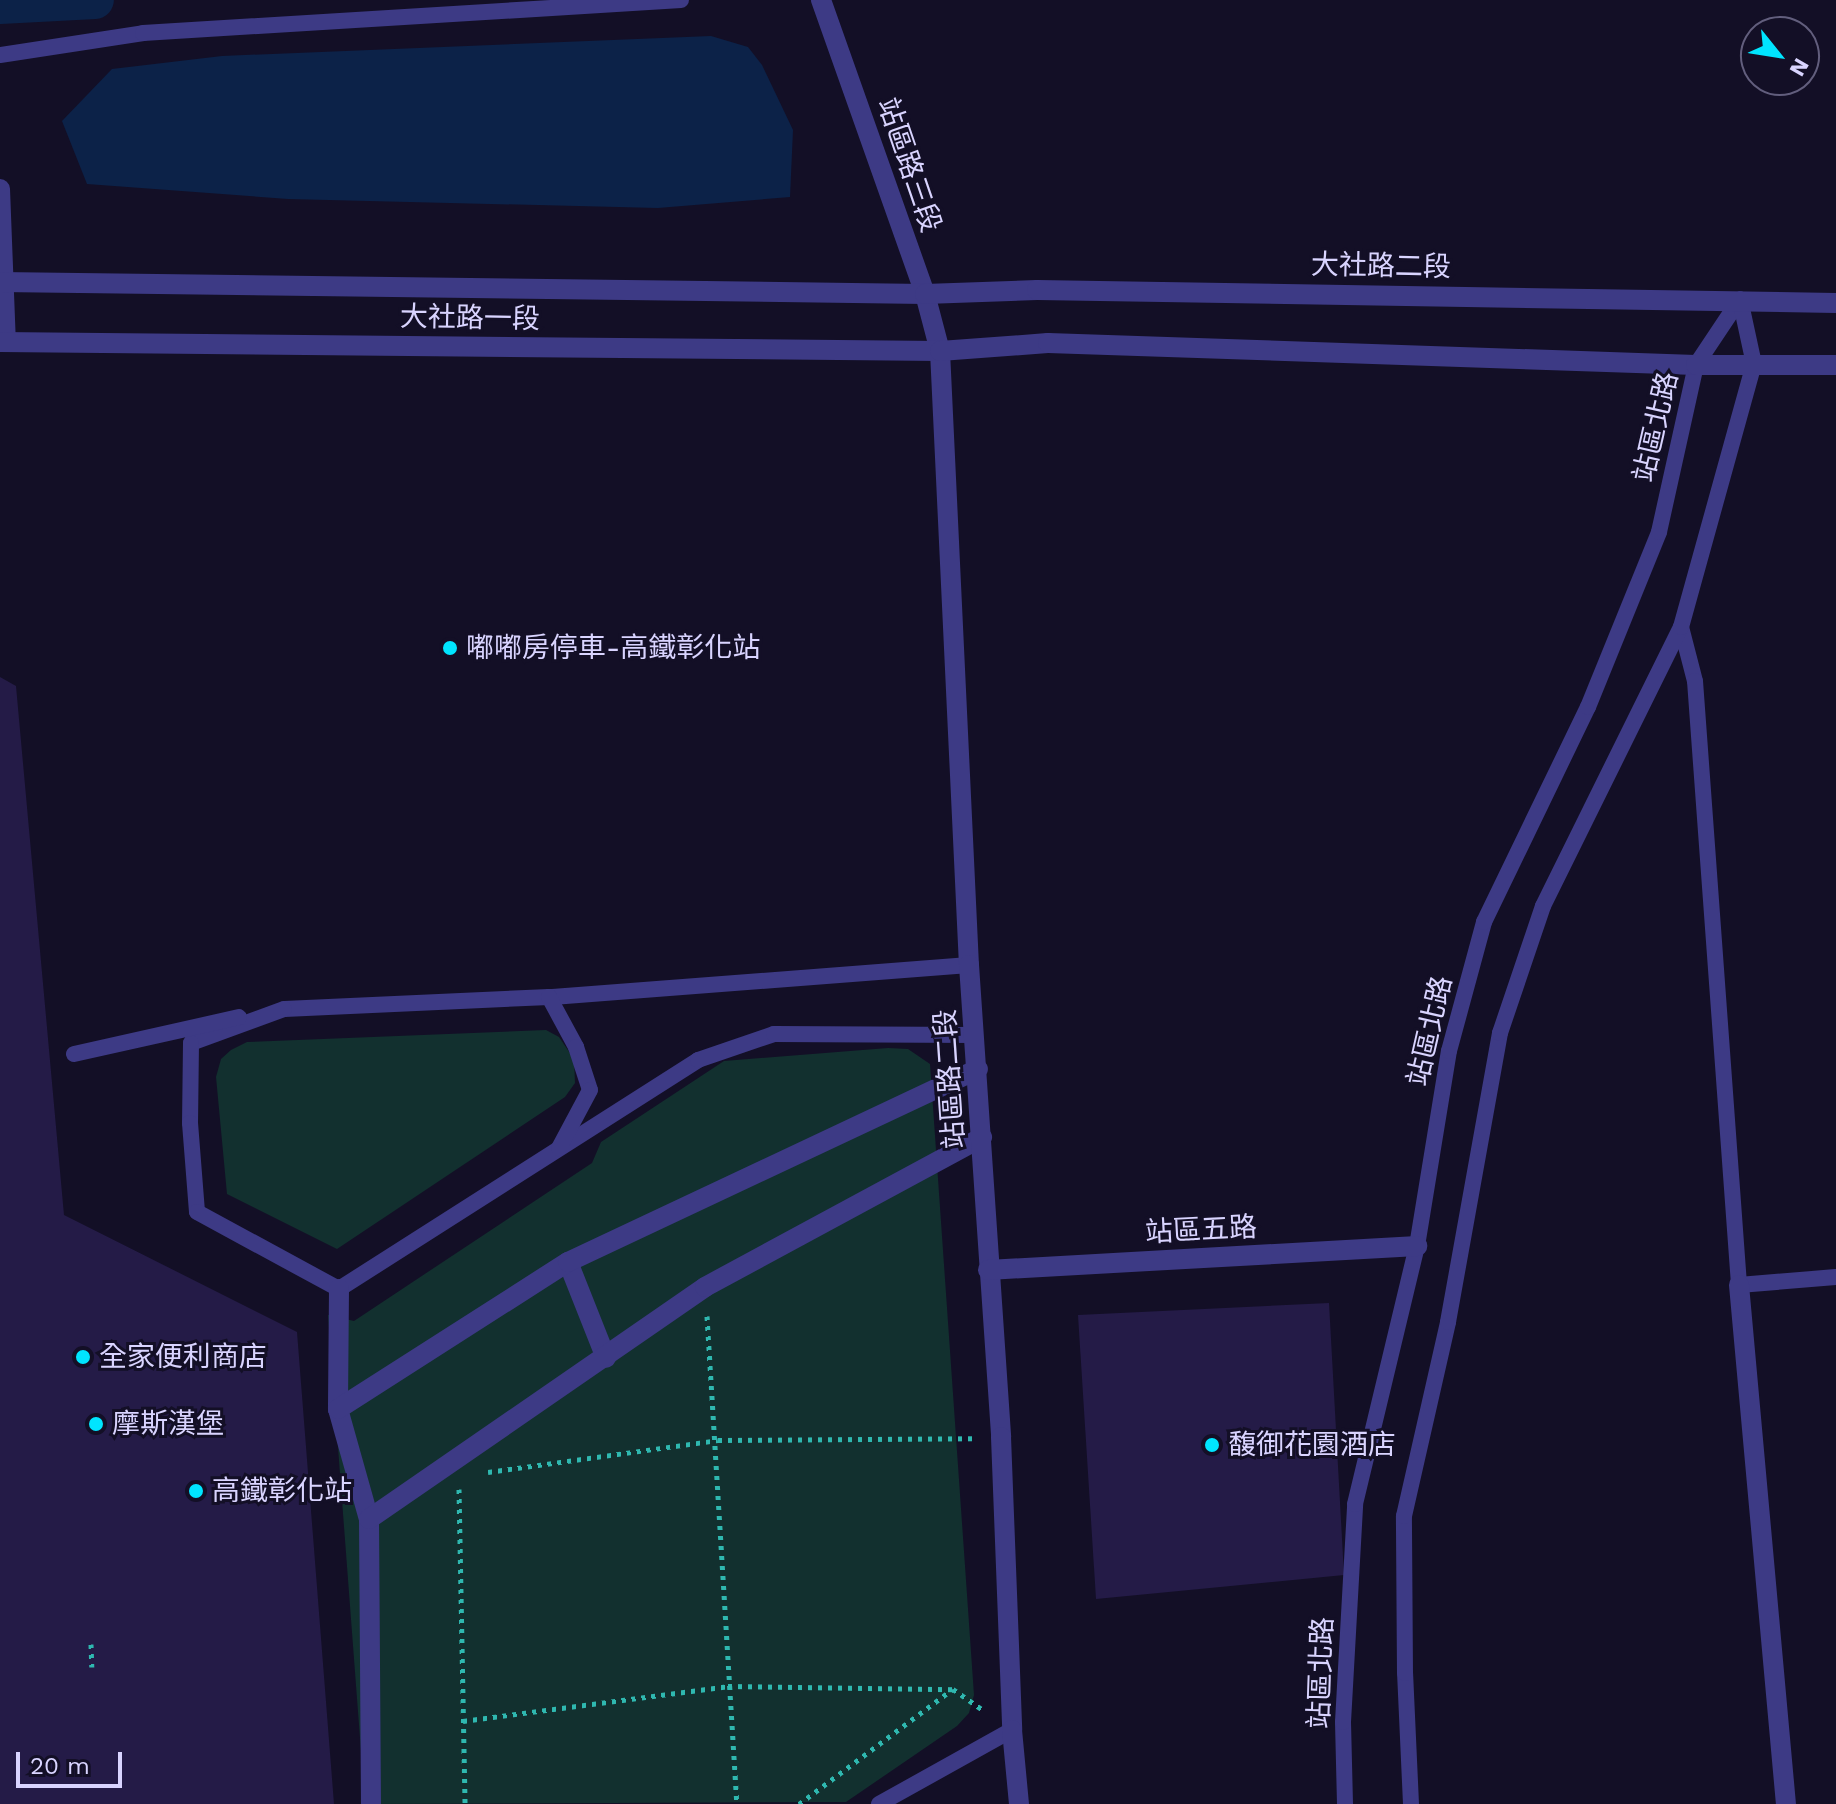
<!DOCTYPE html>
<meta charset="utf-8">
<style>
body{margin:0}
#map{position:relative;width:1836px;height:1804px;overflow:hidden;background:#130f26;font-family:"Work Sans","Noto Sans TC",sans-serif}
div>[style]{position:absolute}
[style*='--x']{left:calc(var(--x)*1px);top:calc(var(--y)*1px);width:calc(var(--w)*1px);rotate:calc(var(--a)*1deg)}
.green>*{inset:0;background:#12302f}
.water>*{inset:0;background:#0c2248}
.canal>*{height:38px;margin:-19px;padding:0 19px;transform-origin:19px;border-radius:19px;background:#0c2248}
.building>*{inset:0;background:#241b47}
.path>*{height:5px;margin-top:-2.5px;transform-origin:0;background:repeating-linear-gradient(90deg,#2fb8b0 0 4px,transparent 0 10px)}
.service>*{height:16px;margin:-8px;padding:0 8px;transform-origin:8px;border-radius:8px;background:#3d3a85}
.pedestrian>*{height:20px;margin:-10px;padding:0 10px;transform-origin:10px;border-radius:10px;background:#3d3a85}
.minor>*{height:20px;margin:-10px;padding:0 10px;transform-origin:10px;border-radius:10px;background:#3d3a85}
.tertiary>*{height:20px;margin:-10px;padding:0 10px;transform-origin:10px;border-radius:10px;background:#3d3a85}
.dots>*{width:22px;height:22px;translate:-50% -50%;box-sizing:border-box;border:4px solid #130f26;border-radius:50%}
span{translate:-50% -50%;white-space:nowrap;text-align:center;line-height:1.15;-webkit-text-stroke:6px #130f26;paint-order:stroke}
.street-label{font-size:28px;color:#d9d4ff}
.poi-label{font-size:28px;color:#d9d4ff}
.left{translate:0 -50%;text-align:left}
.north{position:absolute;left:1740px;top:16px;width:80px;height:80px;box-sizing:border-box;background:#130f26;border:2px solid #625e7d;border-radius:50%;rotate:120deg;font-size:22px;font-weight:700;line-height:32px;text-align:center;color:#d9d4ff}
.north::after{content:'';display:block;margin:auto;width:28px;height:36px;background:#00e5ff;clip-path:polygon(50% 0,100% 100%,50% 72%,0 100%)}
.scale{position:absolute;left:16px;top:1752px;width:106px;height:36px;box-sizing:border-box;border:4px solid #d9d4ff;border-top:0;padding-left:10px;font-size:24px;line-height:28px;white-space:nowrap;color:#d9d4ff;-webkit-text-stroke:6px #130f26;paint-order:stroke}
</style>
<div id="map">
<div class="green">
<div style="clip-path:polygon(546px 1030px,559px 1037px,574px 1059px,575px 1083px,565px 1097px,337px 1249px,227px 1194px,216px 1077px,221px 1059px,231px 1050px,247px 1042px)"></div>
<div style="clip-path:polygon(888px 1048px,908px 1049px,930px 1064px,974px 1695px,969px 1713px,957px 1726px,846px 1802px,365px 1804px,328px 1315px,354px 1321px,592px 1163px,601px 1142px,724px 1061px)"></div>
</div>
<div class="water">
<div style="clip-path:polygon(711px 36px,748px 47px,762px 65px,793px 130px,790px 197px,658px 208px,288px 199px,87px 184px,62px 121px,112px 69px,222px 56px)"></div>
</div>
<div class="canal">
<div style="--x:0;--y:5;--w:95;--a:-3"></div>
</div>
<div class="building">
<div style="clip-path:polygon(0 677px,16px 686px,64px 1215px,297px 1332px,334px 1804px,0 1804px)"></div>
<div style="clip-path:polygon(1329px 1303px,1344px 1575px,1096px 1599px,1078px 1315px)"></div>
</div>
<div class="path">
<div style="--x:707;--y:1316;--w:489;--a:86.5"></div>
<div style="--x:488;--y:1472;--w:232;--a:-7.9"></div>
<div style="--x:718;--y:1440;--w:258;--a:-0.4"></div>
<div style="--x:459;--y:1489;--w:315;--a:88.9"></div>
<div style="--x:91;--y:1644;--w:23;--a:88"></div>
<div style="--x:463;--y:1721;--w:267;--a:-7.5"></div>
<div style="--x:728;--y:1686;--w:225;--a:0.8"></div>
<div style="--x:799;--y:1804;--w:192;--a:-36.8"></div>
<div style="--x:953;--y:1689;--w:39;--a:35"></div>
</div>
<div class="service">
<div style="--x:0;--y:55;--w:145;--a:-8.7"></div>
<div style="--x:143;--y:33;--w:539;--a:-3.51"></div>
<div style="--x:1681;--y:627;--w:56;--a:75.5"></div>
<div style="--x:1695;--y:681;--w:606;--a:85.83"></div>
<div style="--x:1739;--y:1285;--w:97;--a:-4.7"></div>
<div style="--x:969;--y:965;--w:421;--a:175.6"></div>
<div style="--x:549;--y:997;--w:265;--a:177.4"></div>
<div style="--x:284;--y:1009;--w:99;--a:159.9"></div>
<div style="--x:191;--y:1043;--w:80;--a:90.7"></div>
<div style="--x:190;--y:1123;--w:89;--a:85.5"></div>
<div style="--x:197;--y:1212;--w:162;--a:28.5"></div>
<div style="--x:339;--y:1289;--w:426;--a:-32.5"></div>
<div style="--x:698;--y:1060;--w:80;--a:-18.9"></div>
<div style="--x:774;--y:1034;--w:201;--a:0.3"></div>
<div style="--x:549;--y:997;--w:57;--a:61.6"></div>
<div style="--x:576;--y:1047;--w:45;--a:72"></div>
<div style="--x:590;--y:1090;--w:66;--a:118.1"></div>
<div style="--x:74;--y:1054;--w:169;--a:-12.6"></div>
<div style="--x:879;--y:1804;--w:152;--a:-29.1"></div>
<div style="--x:1345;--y:1804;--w:82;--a:-91.4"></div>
<div style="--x:1343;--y:1722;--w:218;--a:-86.8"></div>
<div style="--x:1355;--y:1504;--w:265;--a:-76.5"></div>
<div style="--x:1417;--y:1246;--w:198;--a:-80.7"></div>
<div style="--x:1449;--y:1051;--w:134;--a:-74.8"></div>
<div style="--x:1484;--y:922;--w:239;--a:-64.2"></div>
<div style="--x:1588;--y:707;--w:189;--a:-67.9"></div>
<div style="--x:1659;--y:532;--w:171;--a:-77.5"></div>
<div style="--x:1696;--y:365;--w:79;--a:-56.3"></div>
<div style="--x:1411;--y:1804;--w:131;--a:-92.6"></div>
<div style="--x:1405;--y:1673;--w:157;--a:-90.4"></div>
<div style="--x:1404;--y:1516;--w:199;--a:-77.2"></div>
<div style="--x:1448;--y:1322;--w:294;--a:-79.8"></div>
<div style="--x:1500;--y:1033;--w:134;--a:-71.3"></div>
<div style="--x:1543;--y:906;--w:311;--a:-63.7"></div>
<div style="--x:1681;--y:627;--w:273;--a:-74.5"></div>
<div style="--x:1754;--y:364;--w:66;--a:-102.2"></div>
</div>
<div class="pedestrian">
<div style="--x:568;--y:1262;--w:103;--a:68.4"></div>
<div style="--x:339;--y:1289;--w:120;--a:90.5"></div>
<div style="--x:338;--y:1409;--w:114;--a:74.3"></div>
<div style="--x:369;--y:1519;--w:285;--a:89.6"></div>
<div style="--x:338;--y:1409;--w:273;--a:-32.6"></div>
<div style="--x:568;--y:1262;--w:453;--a:-25.2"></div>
<div style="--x:369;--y:1519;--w:408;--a:-34.6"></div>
<div style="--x:705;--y:1287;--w:315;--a:-28.4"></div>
</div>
<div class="minor">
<div style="--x:821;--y:0;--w:312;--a:70.5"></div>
<div style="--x:925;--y:294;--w:59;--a:75.3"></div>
<div style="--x:940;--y:351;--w:615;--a:87.3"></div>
<div style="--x:969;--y:965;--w:473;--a:86.1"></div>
<div style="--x:1001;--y:1437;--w:293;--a:87.8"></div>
<div style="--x:1012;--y:1730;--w:74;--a:84.6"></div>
<div style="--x:0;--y:189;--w:153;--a:87.8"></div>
<div style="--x:988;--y:1270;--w:430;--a:-3.2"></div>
<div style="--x:1739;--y:1285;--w:521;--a:84.83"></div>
</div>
<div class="tertiary">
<div style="--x:0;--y:282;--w:925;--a:0.74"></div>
<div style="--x:925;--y:294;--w:112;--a:-2"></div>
<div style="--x:1037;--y:290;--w:799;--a:0.93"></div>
<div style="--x:0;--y:342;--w:940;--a:0.55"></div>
<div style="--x:940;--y:351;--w:108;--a:-4.2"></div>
<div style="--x:1048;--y:343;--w:648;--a:1.94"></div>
<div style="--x:1696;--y:365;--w:140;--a:0"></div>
</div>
<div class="dots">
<div style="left:450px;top:648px;background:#00e5ff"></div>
<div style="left:83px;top:1357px;background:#00e5ff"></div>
<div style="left:96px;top:1424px;background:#00e5ff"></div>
<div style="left:1212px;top:1445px;background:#00e5ff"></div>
<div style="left:196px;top:1491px;background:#00e5ff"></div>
</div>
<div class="street-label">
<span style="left:909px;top:165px;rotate:71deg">站區路三段</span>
<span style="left:1381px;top:266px;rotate:1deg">大社路二段</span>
<span style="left:470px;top:318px;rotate:1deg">大社路一段</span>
<span style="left:1656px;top:427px;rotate:-77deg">站區北路</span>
<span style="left:1430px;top:1031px;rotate:-77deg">站區北路</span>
<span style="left:950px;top:1079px;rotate:-94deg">站區路二段</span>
<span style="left:1201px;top:1230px;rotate:-3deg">站區五路</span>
<span style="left:1321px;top:1673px;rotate:-88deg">站區北路</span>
</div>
<div class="poi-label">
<span class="left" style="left:466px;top:648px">嘟嘟房停車-高鐵彰化站</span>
<span class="left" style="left:99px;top:1357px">全家便利商店</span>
<span class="left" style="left:112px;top:1424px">摩斯漢堡</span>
<span class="left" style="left:1228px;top:1445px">馥御花園酒店</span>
<span class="left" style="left:212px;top:1491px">高鐵彰化站</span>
</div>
<div class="north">N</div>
<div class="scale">20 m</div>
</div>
